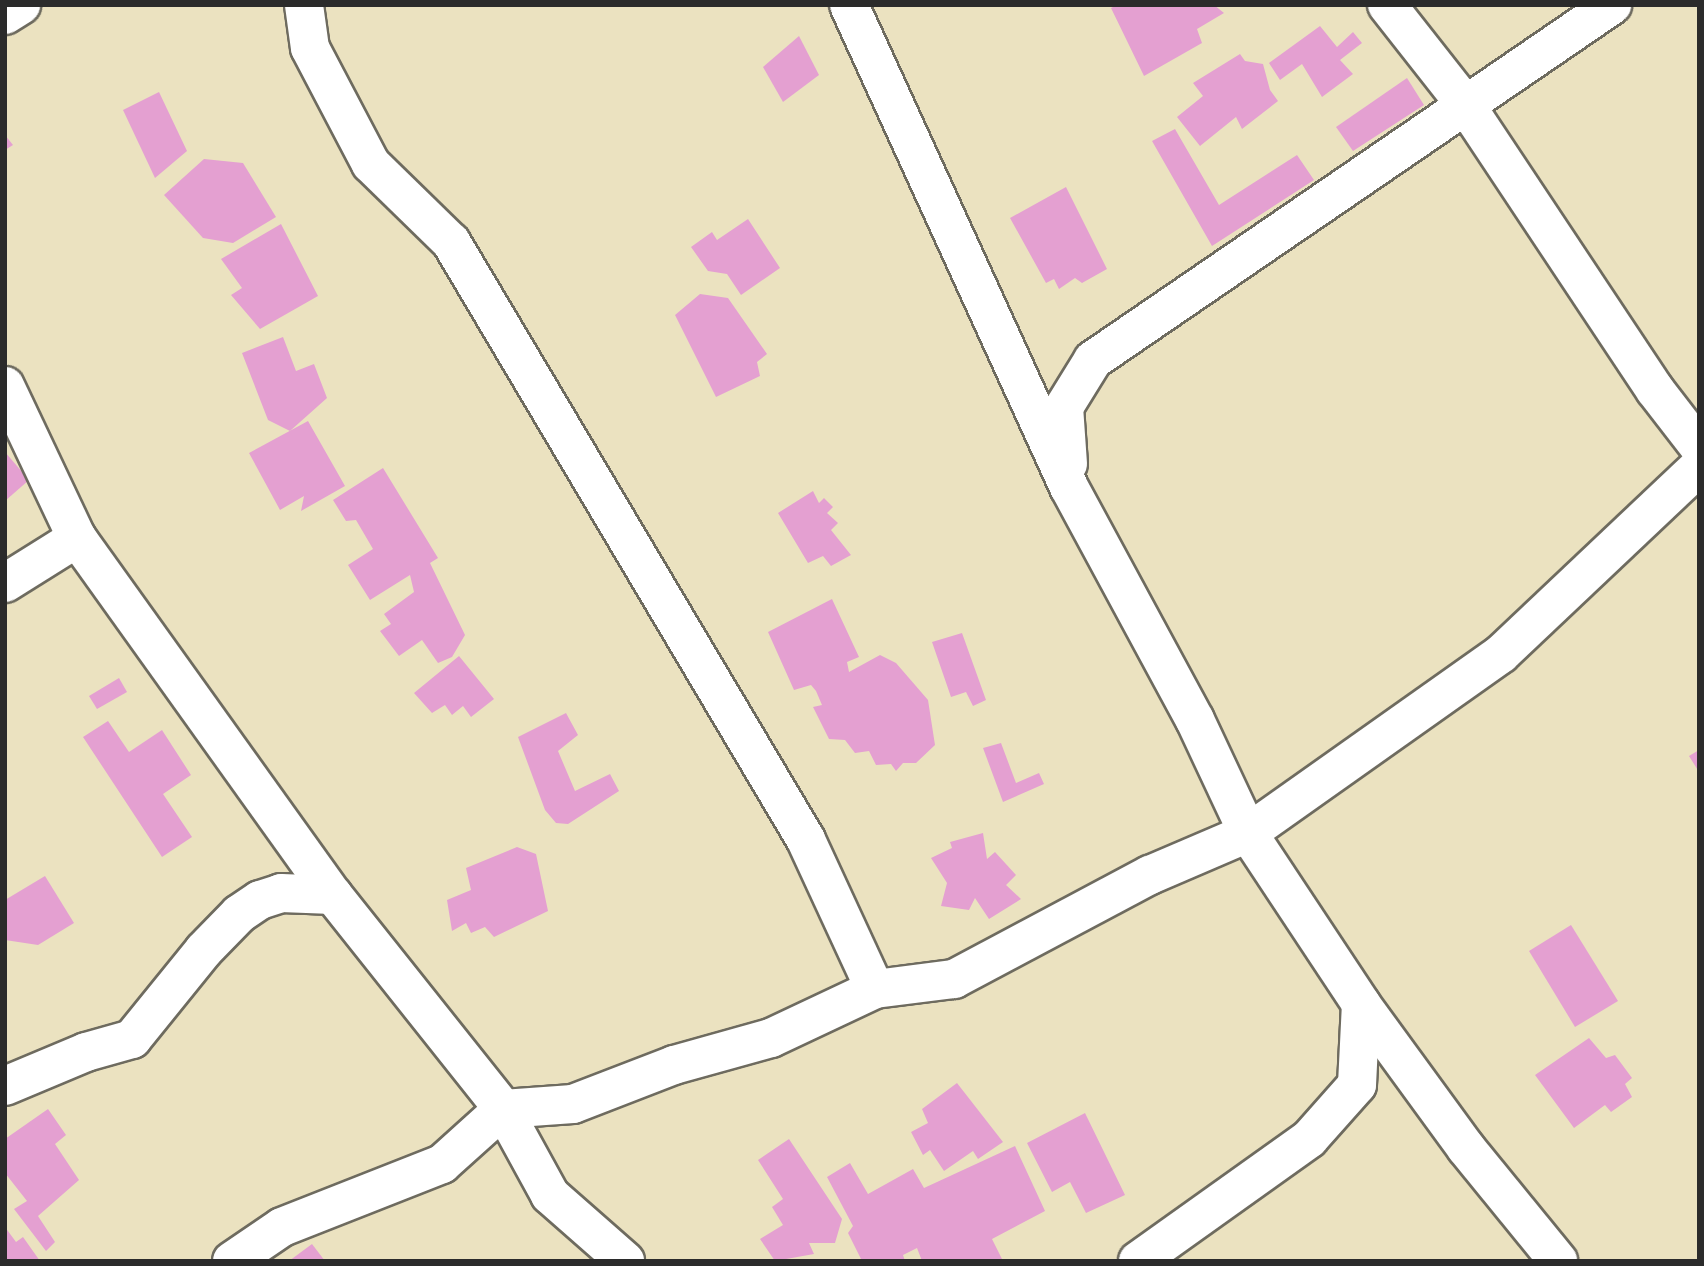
<!DOCTYPE html>
<style>
body{margin:0}
#map{position:relative;width:1704px;height:1266px;overflow:hidden;background:#ebe2c0;font-family:"Architects Daughter",sans-serif}
div>[style]{position:absolute}
[style*='--x']{left:calc(var(--x)*1px);top:calc(var(--y)*1px);width:calc(var(--w)*1px);rotate:calc(var(--a)*1deg)}
.building>*{inset:0;background:#e4a0d1}
.roads{filter:drop-shadow(2px 0 #6e6b5f) drop-shadow(-2px 0 #6e6b5f) drop-shadow(0 2px #6e6b5f) drop-shadow(0 -2px #6e6b5f)}
.street>*{height:38px;margin:-19px;padding:0 19px;transform-origin:19px;border-radius:19px;background:#fff}
span{translate:-50% -50%;white-space:nowrap;text-align:center;line-height:1.15;-webkit-text-stroke:5px #fbf7ec;paint-order:stroke}
.frame{position:absolute;inset:0;border:7px solid #2b2b2b;pointer-events:none}
</style>
<div id="map">
<div class="building">
<div style="clip-path:polygon(1117px 5px,1214px 5px,1224px 13px,1197px 29px,1202px 43px,1144px 76px,1111px 8px)"></div>
<div style="clip-path:polygon(1320px 26px,1337px 47px,1353px 32px,1362px 43px,1340px 60px,1353px 74px,1322px 97px,1302px 64px,1280px 80px,1269px 63px)"></div>
<div style="clip-path:polygon(799px 36px,819px 75px,783px 102px,763px 67px)"></div>
<div style="clip-path:polygon(1240px 54px,1245px 61px,1263px 64px,1270px 90px,1278px 101px,1242px 129px,1236px 117px,1200px 146px,1177px 117px,1203px 96px,1193px 83px)"></div>
<div style="clip-path:polygon(1407px 78px,1424px 105px,1353px 151px,1336px 127px)"></div>
<div style="clip-path:polygon(159px 92px,187px 151px,155px 178px,123px 110px)"></div>
<div style="clip-path:polygon(1175px 129px,1219px 205px,1297px 155px,1314px 180px,1212px 246px,1152px 141px)"></div>
<div style="clip-path:polygon(5px 135px,13px 145px,5px 150px)"></div>
<div style="clip-path:polygon(204px 159px,243px 163px,276px 217px,233px 243px,203px 238px,164px 195px)"></div>
<div style="clip-path:polygon(1066px 187px,1107px 269px,1082px 283px,1075px 278px,1059px 289px,1054px 279px,1046px 283px,1010px 218px)"></div>
<div style="clip-path:polygon(748px 219px,780px 268px,741px 295px,727px 274px,708px 271px,691px 247px,712px 232px,717px 240px)"></div>
<div style="clip-path:polygon(281px 224px,318px 296px,260px 329px,231px 295px,242px 288px,221px 259px)"></div>
<div style="clip-path:polygon(700px 294px,728px 298px,767px 354px,757px 362px,760px 376px,716px 397px,675px 315px)"></div>
<div style="clip-path:polygon(283px 337px,296px 371px,314px 364px,327px 398px,290px 431px,268px 420px,242px 353px)"></div>
<div style="clip-path:polygon(308px 421px,345px 486px,301px 511px,304px 496px,280px 510px,249px 453px)"></div>
<div style="clip-path:polygon(5px 452px,29px 480px,5px 501px)"></div>
<div style="clip-path:polygon(383px 468px,438px 558px,430px 563px,465px 635px,452px 657px,438px 663px,422px 640px,399px 656px,380px 631px,391px 624px,384px 614px,414px 592px,410px 575px,370px 600px,348px 565px,373px 549px,356px 520px,346px 521px,333px 500px)"></div>
<div style="clip-path:polygon(813px 491px,819px 503px,824px 498px,833px 507px,827px 513px,838px 523px,831px 530px,851px 555px,831px 566px,823px 556px,808px 563px,778px 513px)"></div>
<div style="clip-path:polygon(832px 599px,859px 657px,847px 662px,849px 672px,880px 655px,896px 663px,928px 700px,935px 745px,916px 763px,903px 763px,896px 771px,891px 764px,876px 765px,869px 751px,855px 753px,845px 740px,829px 739px,813px 707px,822px 705px,816px 691px,811px 685px,794px 690px,768px 632px)"></div>
<div style="clip-path:polygon(962px 633px,986px 700px,973px 706px,966px 692px,951px 697px,932px 642px)"></div>
<div style="clip-path:polygon(459px 656px,494px 699px,471px 717px,463px 706px,452px 715px,445px 705px,432px 713px,414px 693px)"></div>
<div style="clip-path:polygon(119px 678px,127px 692px,97px 709px,89px 696px)"></div>
<div style="clip-path:polygon(566px 713px,578px 735px,558px 751px,575px 791px,610px 774px,619px 791px,568px 824px,556px 823px,545px 810px,518px 737px)"></div>
<div style="clip-path:polygon(108px 721px,129px 752px,162px 730px,191px 775px,163px 794px,192px 837px,162px 857px,83px 737px)"></div>
<div style="clip-path:polygon(1001px 743px,1016px 783px,1039px 773px,1044px 784px,1003px 802px,983px 748px)"></div>
<div style="clip-path:polygon(1699px 750px,1699px 772px,1689px 756px)"></div>
<div style="clip-path:polygon(983px 833px,987px 859px,995px 852px,1016px 875px,1006px 885px,1021px 899px,989px 919px,975px 898px,969px 910px,941px 906px,947px 883px,931px 858px,952px 848px,950px 842px)"></div>
<div style="clip-path:polygon(517px 847px,536px 854px,548px 911px,494px 937px,485px 927px,471px 933px,466px 923px,452px 931px,447px 900px,471px 890px,466px 868px)"></div>
<div style="clip-path:polygon(45px 876px,74px 923px,38px 945px,5px 940px,5px 900px)"></div>
<div style="clip-path:polygon(1571px 925px,1618px 1001px,1575px 1027px,1529px 951px)"></div>
<div style="clip-path:polygon(1589px 1038px,1606px 1058px,1615px 1055px,1632px 1078px,1625px 1084px,1632px 1097px,1611px 1112px,1605px 1105px,1574px 1128px,1535px 1075px)"></div>
<div style="clip-path:polygon(957px 1083px,1003px 1142px,978px 1159px,973px 1151px,944px 1171px,930px 1150px,923px 1155px,911px 1132px,928px 1123px,922px 1109px)"></div>
<div style="clip-path:polygon(48px 1109px,66px 1135px,55px 1144px,79px 1180px,38px 1216px,55px 1242px,46px 1251px,14px 1209px,27px 1201px,5px 1173px,5px 1139px)"></div>
<div style="clip-path:polygon(1085px 1113px,1125px 1195px,1086px 1213px,1070px 1182px,1052px 1192px,1027px 1143px)"></div>
<div style="clip-path:polygon(789px 1139px,842px 1219px,835px 1243px,809px 1243px,814px 1254px,775px 1261px,760px 1239px,783px 1225px,772px 1207px,783px 1199px,758px 1160px)"></div>
<div style="clip-path:polygon(1015px 1146px,1045px 1211px,992px 1239px,1003px 1261px,922px 1261px,917px 1248px,903px 1255px,905px 1261px,862px 1261px,848px 1233px,853px 1226px,827px 1177px,850px 1163px,868px 1194px,913px 1169px,924px 1188px)"></div>
<div style="clip-path:polygon(5px 1227px,16px 1242px,23px 1237px,40px 1261px,5px 1261px)"></div>
<div style="clip-path:polygon(312px 1244px,325px 1261px,289px 1261px)"></div>
</div>
<div class="roads">
<div class="street">
<div style="--x:304;--y:5;--w:43;--a:82.1"></div>
<div style="--x:310;--y:48;--w:131;--a:62.3"></div>
<div style="--x:371;--y:164;--w:112;--a:44.3"></div>
<div style="--x:451;--y:242;--w:695;--a:59.3"></div>
<div style="--x:806;--y:840;--w:164;--a:65.2"></div>
<div style="--x:849;--y:5;--w:530;--a:65.47"></div>
<div style="--x:1069;--y:487;--w:265;--a:61.6"></div>
<div style="--x:1195;--y:720;--w:125;--a:64.9"></div>
<div style="--x:1248;--y:833;--w:205;--a:56.5"></div>
<div style="--x:1361;--y:1004;--w:178;--a:53.9"></div>
<div style="--x:1466;--y:1148;--w:146;--a:50.8"></div>
<div style="--x:1387;--y:5;--w:126;--a:51.8"></div>
<div style="--x:1465;--y:104;--w:343;--a:56.4"></div>
<div style="--x:1655;--y:390;--w:72;--a:52.3"></div>
<div style="--x:5;--y:15;--w:19;--a:-32"></div>
<div style="--x:5;--y:386;--w:168;--a:64.7"></div>
<div style="--x:77;--y:538;--w:439;--a:54.4"></div>
<div style="--x:1068;--y:464;--w:57;--a:-94"></div>
<div style="--x:1064;--y:407;--w:55;--a:-58.3"></div>
<div style="--x:1093;--y:360;--w:629;--a:-34.37"></div>
<div style="--x:5;--y:583;--w:85;--a:-32"></div>
<div style="--x:5;--y:1086;--w:88;--a:-22.8"></div>
<div style="--x:86;--y:1052;--w:48;--a:-15.8"></div>
<div style="--x:132;--y:1039;--w:114;--a:-51"></div>
<div style="--x:204;--y:950;--w:50;--a:-45.8"></div>
<div style="--x:239;--y:914;--w:25;--a:-34"></div>
<div style="--x:260;--y:900;--w:22;--a:-18"></div>
<div style="--x:281;--y:893;--w:52;--a:2.2"></div>
<div style="--x:333;--y:895;--w:273;--a:51.5"></div>
<div style="--x:503;--y:1109;--w:98;--a:61.3"></div>
<div style="--x:550;--y:1195;--w:100;--a:41.3"></div>
<div style="--x:232;--y:1261;--w:60;--a:-34.2"></div>
<div style="--x:282;--y:1227;--w:172;--a:-21.5"></div>
<div style="--x:442;--y:1164;--w:82;--a:-42"></div>
<div style="--x:503;--y:1109;--w:70;--a:-4.1"></div>
<div style="--x:573;--y:1104;--w:108;--a:-21.1"></div>
<div style="--x:674;--y:1065;--w:101;--a:-15.6"></div>
<div style="--x:771;--y:1038;--w:115;--a:-25.2"></div>
<div style="--x:875;--y:989;--w:80;--a:-7.2"></div>
<div style="--x:954;--y:979;--w:222;--a:-28"></div>
<div style="--x:1150;--y:875;--w:107;--a:-23.2"></div>
<div style="--x:1248;--y:833;--w:310;--a:-35.3"></div>
<div style="--x:1501;--y:654;--w:272;--a:-43.4"></div>
<div style="--x:1138;--y:1261;--w:210;--a:-35.5"></div>
<div style="--x:1309;--y:1139;--w:72;--a:-48.4"></div>
<div style="--x:1357;--y:1085;--w:81;--a:-87.2"></div>
</div>
</div>
<div class="frame"></div>
</div>
